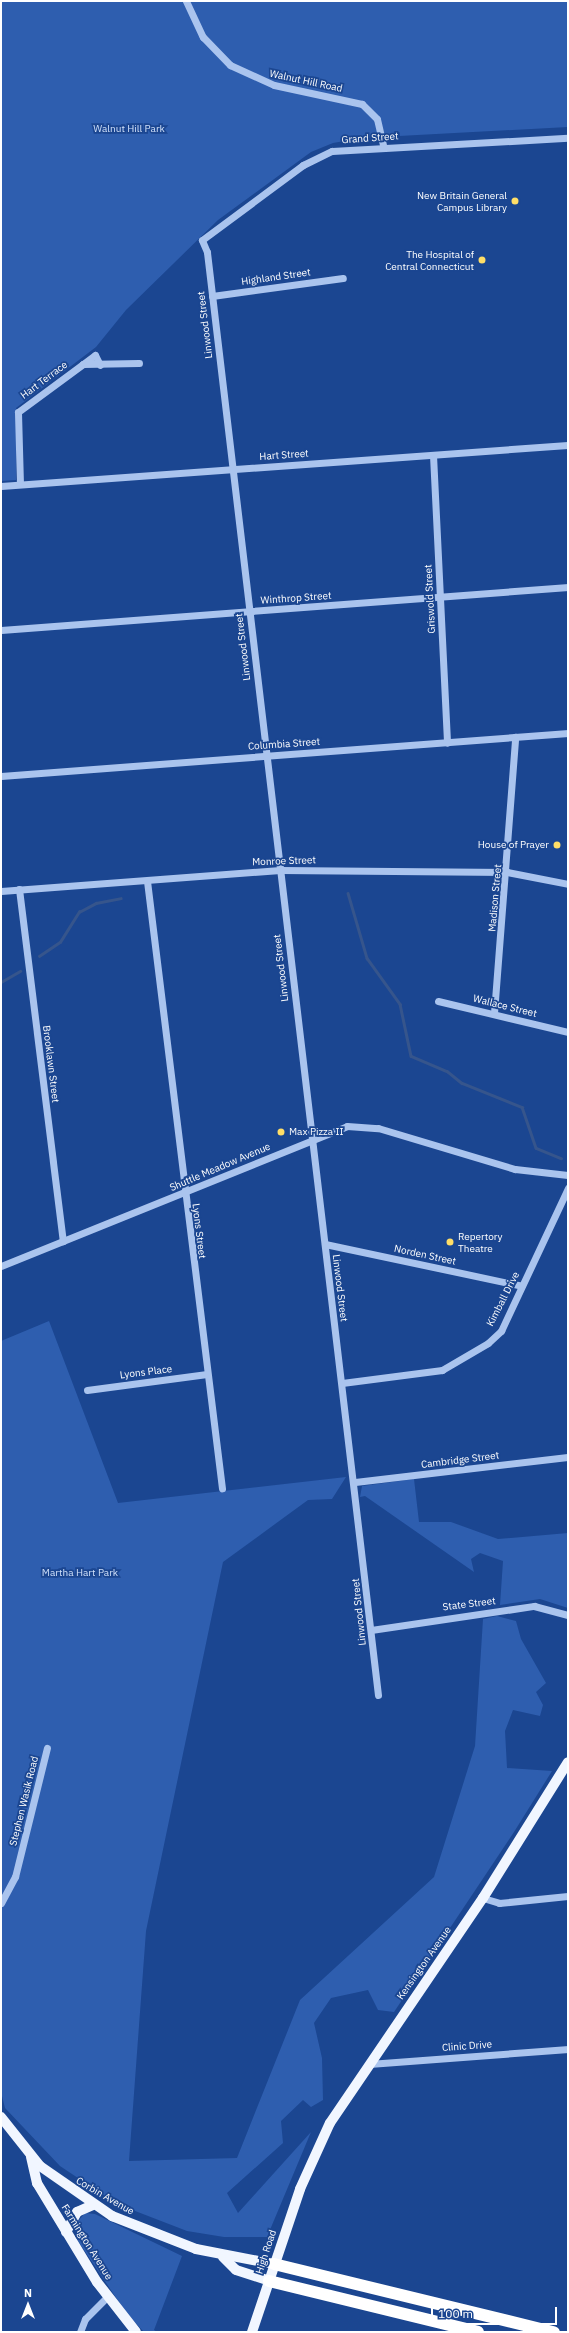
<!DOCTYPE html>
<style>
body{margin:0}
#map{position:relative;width:569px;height:2333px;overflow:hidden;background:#1b4691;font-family:"IBM Plex Sans",sans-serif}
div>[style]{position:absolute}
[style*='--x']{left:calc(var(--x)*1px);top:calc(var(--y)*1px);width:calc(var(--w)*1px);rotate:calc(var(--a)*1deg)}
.green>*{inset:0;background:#2e5eaf}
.stream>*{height:2.5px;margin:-1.25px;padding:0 1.25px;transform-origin:1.25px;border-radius:1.25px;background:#36558c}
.minor>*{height:7px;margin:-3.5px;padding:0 3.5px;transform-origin:3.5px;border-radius:3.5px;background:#aac4ee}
.major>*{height:10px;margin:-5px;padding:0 5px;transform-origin:5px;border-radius:5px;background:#f1f6ff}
.highway>*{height:12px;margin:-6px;padding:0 6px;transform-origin:6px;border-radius:6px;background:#fff}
.dots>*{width:11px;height:11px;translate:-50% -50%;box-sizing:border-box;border:2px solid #1b4691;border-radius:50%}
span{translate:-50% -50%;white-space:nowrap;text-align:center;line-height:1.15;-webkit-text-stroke:3.5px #1b4691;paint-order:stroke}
.street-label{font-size:10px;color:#fff}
.park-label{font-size:10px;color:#d0e0fa}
.poi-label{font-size:10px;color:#fff}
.right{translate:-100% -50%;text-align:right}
.left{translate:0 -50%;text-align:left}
.frame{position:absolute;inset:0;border:2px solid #fff;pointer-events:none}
.north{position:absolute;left:8px;top:2285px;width:40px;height:40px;-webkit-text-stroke:3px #1b4691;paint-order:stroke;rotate:0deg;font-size:11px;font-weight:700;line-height:16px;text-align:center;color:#fff}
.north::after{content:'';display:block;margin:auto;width:14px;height:18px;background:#fff;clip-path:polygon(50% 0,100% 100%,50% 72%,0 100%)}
.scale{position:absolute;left:431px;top:2307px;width:126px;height:18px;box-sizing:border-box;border:2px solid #fff;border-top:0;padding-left:5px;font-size:12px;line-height:14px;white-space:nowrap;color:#fff;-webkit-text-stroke:3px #1b4691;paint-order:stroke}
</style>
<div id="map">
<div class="green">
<div style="clip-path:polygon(1px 1px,568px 1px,568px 127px,362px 138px,333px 143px,311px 152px,218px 220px,126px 310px,96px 347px,16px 408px,16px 480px,1px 481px)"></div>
<div style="clip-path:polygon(49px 1321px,118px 1503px,346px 1477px,332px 1499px,308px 1500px,223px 1562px,146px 1931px,129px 2161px,237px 2158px,300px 2000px,434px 1877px,475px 1746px,483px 1619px,497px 1616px,516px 1621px,521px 1639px,546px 1683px,536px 1692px,543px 1705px,540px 1716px,513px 1710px,505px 1731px,507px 1768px,552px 1771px,514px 1832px,394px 2012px,378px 2010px,368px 1990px,331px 1998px,314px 2023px,322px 2058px,323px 2100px,311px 2107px,303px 2100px,281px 2121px,283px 2143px,227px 2193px,238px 2213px,311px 2132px,267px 2237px,224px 2237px,187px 2231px,117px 2204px,60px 2166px,5px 2108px,1px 2092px,1px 1341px)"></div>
<div style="clip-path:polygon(414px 1479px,419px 1522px,451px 1522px,498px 1539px,568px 1533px,568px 1608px,540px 1599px,500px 1605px,503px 1561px,480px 1553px,471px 1559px,474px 1572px,365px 1496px,360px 1497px,362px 1486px)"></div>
<div style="clip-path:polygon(85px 2213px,95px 2214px,182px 2256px,154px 2330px,157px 2332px,144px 2332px,127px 2314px,78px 2241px,74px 2226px)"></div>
</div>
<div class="stream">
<div style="--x:348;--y:893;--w:68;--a:73.7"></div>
<div style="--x:367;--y:958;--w:57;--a:54.3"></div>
<div style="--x:400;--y:1004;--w:53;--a:78.1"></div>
<div style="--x:411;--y:1056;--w:39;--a:23"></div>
<div style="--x:447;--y:1071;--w:19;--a:39"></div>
<div style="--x:462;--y:1083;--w:65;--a:21.8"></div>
<div style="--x:522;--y:1107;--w:43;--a:71.1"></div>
<div style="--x:536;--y:1148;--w:27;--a:22"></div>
<div style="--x:39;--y:956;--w:25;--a:-34"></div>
<div style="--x:60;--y:942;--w:36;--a:-58"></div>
<div style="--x:79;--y:912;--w:19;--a:-28"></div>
<div style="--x:96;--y:903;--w:25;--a:-11"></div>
<div style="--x:1;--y:982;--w:22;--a:-30"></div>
</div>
<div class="minor">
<div style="--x:186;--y:1;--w:40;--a:65"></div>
<div style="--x:203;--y:37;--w:39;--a:46"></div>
<div style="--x:230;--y:65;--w:48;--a:24.4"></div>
<div style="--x:274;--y:85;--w:90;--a:12.2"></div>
<div style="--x:362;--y:104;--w:21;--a:45"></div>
<div style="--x:377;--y:119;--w:28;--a:77"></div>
<div style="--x:212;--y:296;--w:132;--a:-7.8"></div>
<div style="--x:83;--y:364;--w:15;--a:-37"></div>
<div style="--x:95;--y:355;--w:11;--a:63"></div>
<div style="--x:433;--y:455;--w:288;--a:87.2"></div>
<div style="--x:20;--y:484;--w:72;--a:-91.6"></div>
<div style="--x:18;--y:412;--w:81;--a:-36.4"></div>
<div style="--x:83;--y:364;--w:56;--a:-1"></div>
<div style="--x:1;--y:486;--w:568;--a:-4.14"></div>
<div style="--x:1;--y:630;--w:569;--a:-4.34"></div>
<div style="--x:1;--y:776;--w:569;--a:-4.34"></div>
<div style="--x:147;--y:881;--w:612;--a:82.96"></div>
<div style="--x:19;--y:889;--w:355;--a:82.9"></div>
<div style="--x:1;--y:891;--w:280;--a:-4.3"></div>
<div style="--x:280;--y:870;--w:227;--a:0.5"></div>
<div style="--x:507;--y:872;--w:62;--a:11.1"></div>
<div style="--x:438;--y:1001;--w:134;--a:13.4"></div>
<div style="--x:494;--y:1013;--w:277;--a:-85.6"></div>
<div style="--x:325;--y:1244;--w:201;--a:12"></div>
<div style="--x:1;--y:1266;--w:373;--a:-22"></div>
<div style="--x:347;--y:1126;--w:31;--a:4"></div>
<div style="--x:378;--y:1128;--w:143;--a:16.7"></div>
<div style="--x:515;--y:1169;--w:53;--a:6.5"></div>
<div style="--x:342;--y:1383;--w:101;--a:-7.4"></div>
<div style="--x:442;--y:1370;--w:53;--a:-30.4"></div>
<div style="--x:488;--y:1343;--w:18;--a:-43"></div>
<div style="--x:501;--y:1331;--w:158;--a:-64.9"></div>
<div style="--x:87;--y:1390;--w:121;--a:-7.6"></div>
<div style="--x:355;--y:1482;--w:214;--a:-6.7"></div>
<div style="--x:371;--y:1630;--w:165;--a:-8.4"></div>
<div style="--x:534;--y:1606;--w:35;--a:15"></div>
<div style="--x:378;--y:1695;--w:1453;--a:-96.76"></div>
<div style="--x:207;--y:252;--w:13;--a:-113"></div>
<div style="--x:202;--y:240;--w:126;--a:-36.6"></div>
<div style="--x:303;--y:165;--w:32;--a:-26"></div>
<div style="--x:332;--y:151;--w:236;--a:-3.2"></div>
<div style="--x:483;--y:1898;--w:17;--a:17"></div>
<div style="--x:499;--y:1903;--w:69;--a:-5.8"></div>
<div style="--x:1;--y:1903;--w:30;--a:-62"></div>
<div style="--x:15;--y:1877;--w:133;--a:-76.1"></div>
<div style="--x:369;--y:2064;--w:200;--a:-4.3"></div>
<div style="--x:80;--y:2332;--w:14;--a:-69"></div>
<div style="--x:85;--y:2319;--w:31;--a:-45"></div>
</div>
<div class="major">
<div style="--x:1;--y:2117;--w:63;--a:51.5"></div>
<div style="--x:40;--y:2166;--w:88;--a:34.8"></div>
<div style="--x:112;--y:2216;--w:90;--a:21.4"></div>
<div style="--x:196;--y:2249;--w:79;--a:10.9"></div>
<div style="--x:31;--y:2157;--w:27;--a:77"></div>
<div style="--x:37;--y:2183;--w:116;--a:58.8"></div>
<div style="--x:97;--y:2282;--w:63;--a:52"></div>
<div style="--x:66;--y:2232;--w:23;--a:-61"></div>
<div style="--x:77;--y:2212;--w:17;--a:-24"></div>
<div style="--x:223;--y:2257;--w:18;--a:45"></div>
<div style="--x:236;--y:2270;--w:35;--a:18"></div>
<div style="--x:252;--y:2332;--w:151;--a:-71.4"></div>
<div style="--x:300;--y:2189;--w:72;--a:-65.6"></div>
<div style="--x:330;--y:2123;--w:272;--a:-55.8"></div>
<div style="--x:483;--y:1898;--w:160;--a:-58"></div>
</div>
<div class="highway">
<div style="--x:274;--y:2264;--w:288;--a:13.7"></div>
<div style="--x:269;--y:2281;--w:215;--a:13.7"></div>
</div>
<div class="dots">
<div style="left:515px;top:201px;background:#ffde67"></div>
<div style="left:482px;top:260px;background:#ffde67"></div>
<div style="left:557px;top:845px;background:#ffde67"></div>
<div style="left:281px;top:1132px;background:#ffde67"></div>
<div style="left:450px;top:1242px;background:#ffde67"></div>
</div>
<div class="street-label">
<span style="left:306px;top:81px;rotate:12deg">Walnut Hill Road</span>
<span style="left:370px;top:138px;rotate:-4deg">Grand Street</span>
<span style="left:276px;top:277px;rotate:-8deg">Highland Street</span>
<span style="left:205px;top:325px;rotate:-97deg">Linwood Street</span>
<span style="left:44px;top:380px;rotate:-37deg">Hart Terrace</span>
<span style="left:284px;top:455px;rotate:-4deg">Hart Street</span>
<span style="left:296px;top:598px;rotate:-4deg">Winthrop Street</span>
<span style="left:430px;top:599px;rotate:-93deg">Griswold Street</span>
<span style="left:243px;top:647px;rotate:-97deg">Linwood Street</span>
<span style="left:284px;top:744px;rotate:-4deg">Columbia Street</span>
<span style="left:284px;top:861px;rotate:-2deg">Monroe Street</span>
<span style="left:495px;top:898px;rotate:-85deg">Madison Street</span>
<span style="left:281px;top:968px;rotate:-97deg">Linwood Street</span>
<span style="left:505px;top:1006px;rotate:14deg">Wallace Street</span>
<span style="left:51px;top:1064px;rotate:83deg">Brooklawn Street</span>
<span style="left:220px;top:1167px;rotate:-23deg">Shuttle Meadow Avenue</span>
<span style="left:199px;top:1231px;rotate:83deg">Lyons Street</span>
<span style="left:425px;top:1255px;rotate:12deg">Norden Street</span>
<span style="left:340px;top:1288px;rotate:83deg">Linwood Street</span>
<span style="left:503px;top:1299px;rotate:-63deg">Kimball Drive</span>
<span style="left:146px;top:1372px;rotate:-7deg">Lyons Place</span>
<span style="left:460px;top:1460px;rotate:-7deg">Cambridge Street</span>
<span style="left:469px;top:1604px;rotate:-7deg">State Street</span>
<span style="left:359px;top:1612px;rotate:-96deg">Linwood Street</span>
<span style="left:24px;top:1801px;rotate:-76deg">Stephen Wasik Road</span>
<span style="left:424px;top:1963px;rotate:-55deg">Kensington Avenue</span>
<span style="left:467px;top:2046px;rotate:-4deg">Clinic Drive</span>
<span style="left:105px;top:2196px;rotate:30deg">Corbin Avenue</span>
<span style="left:87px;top:2242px;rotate:58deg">Farmington Avenue</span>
<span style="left:266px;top:2252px;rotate:-72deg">High Road</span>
</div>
<div class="park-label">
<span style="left:129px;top:129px">Walnut Hill Park</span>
<span style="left:80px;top:1573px">Martha Hart Park</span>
</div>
<div class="poi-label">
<span class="right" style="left:507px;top:201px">New Britain General<br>Campus Library</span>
<span class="right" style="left:474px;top:260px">The Hospital of<br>Central Connecticut</span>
<span class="right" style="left:549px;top:845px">House of Prayer</span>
<span class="left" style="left:289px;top:1132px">Max Pizza II</span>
<span class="left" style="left:458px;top:1242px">Repertory<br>Theatre</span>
</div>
<div class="frame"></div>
<div class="north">N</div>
<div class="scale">100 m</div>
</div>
